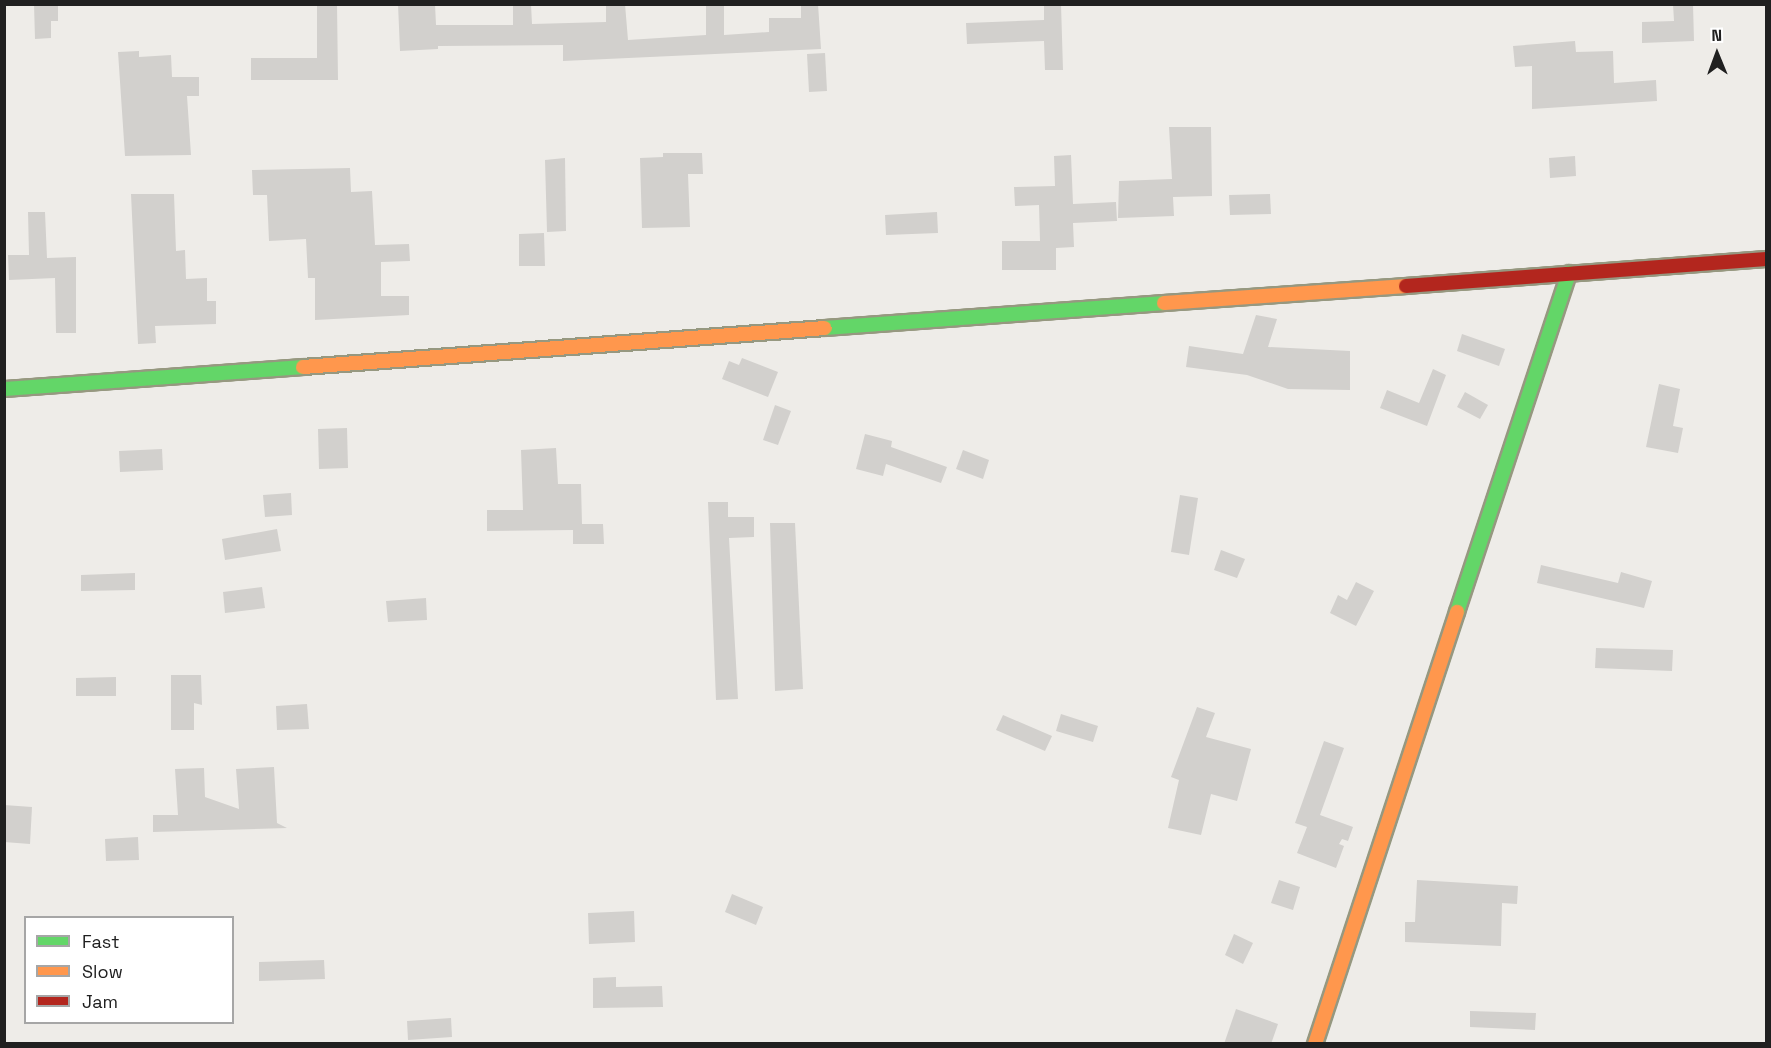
<!DOCTYPE html>
<style>
body{margin:0}
#map{position:relative;width:1771px;height:1048px;overflow:hidden;background:#eeece8;font-family:"Space Grotesk",sans-serif}
div>[style]{position:absolute}
[style*='--x']{left:calc(var(--x)*1px);top:calc(var(--y)*1px);width:calc(var(--w)*1px);rotate:calc(var(--a)*1deg)}
.building>*{inset:0;background:#d2d0cd}
.roads{filter:drop-shadow(2px 0 #969880) drop-shadow(-2px 0 #969880) drop-shadow(0 2px #969880) drop-shadow(0 -2px #969880)}
.fast>*{height:14px;margin:-7px;padding:0 7px;transform-origin:7px;border-radius:7px;background:#63d668}
.slow>*{height:14px;margin:-7px;padding:0 7px;transform-origin:7px;border-radius:7px;background:#ff974d}
.jam>*{height:14px;margin:-7px;padding:0 7px;transform-origin:7px;border-radius:7px;background:#b3261e}
span{translate:-50% -50%;white-space:nowrap;text-align:center;line-height:1.15;-webkit-text-stroke:5px #fff;paint-order:stroke}
.frame{position:absolute;inset:0;border:6px solid #202020;pointer-events:none}
.legend{position:absolute;left:24px;top:916px;width:210px;height:108px;box-sizing:border-box;background:#fff;border:2px solid #a6a6a6;margin:0;padding:8px 10px;list-style:none;font-size:18px;color:#202020}
.legend li{display:flex;align-items:center;gap:12px;height:30px}
.legend b{width:30px;border:2px solid #a6a6a6}
.north{position:absolute;left:1687px;top:24px;width:60px;height:60px;-webkit-text-stroke:4px #fff;paint-order:stroke;rotate:359deg;font-size:16px;font-weight:700;line-height:24px;text-align:center;color:#202020}
.north::after{content:'';display:block;margin:auto;width:21px;height:27px;background:#202020;clip-path:polygon(50% 0,100% 100%,50% 72%,0 100%)}
</style>
<div id="map">
<div class="building">
<div style="clip-path:polygon(34px 4px,58px 4px,58px 21px,51px 21px,51px 38px,35px 39px)"></div>
<div style="clip-path:polygon(317px 4px,337px 4px,338px 80px,251px 80px,251px 58px,317px 58px)"></div>
<div style="clip-path:polygon(398px 4px,435px 4px,436px 25px,513px 25px,513px 4px,531px 4px,532px 24px,606px 22px,606px 4px,625px 4px,628px 40px,706px 35px,706px 4px,724px 4px,724px 35px,769px 32px,769px 18px,801px 18px,801px 4px,818px 4px,821px 49px,563px 61px,563px 45px,438px 46px,438px 49px,400px 51px)"></div>
<div style="clip-path:polygon(1044px 4px,1061px 4px,1063px 70px,1045px 70px,1044px 41px,967px 44px,966px 23px,1044px 20px)"></div>
<div style="clip-path:polygon(1673px 4px,1693px 4px,1694px 41px,1642px 43px,1642px 22px,1674px 21px)"></div>
<div style="clip-path:polygon(1575px 41px,1576px 52px,1613px 51px,1614px 83px,1656px 80px,1657px 101px,1532px 109px,1532px 66px,1515px 67px,1513px 46px)"></div>
<div style="clip-path:polygon(139px 51px,139px 57px,171px 55px,172px 77px,199px 77px,199px 96px,187px 96px,191px 155px,125px 156px,118px 52px)"></div>
<div style="clip-path:polygon(825px 53px,827px 91px,809px 92px,807px 54px)"></div>
<div style="clip-path:polygon(1169px 127px,1211px 127px,1212px 196px,1173px 197px,1174px 216px,1118px 218px,1119px 181px,1172px 179px)"></div>
<div style="clip-path:polygon(663px 153px,702px 153px,703px 174px,688px 174px,690px 227px,642px 228px,640px 158px,663px 157px)"></div>
<div style="clip-path:polygon(1071px 155px,1073px 204px,1116px 202px,1117px 221px,1073px 223px,1074px 247px,1056px 248px,1056px 270px,1002px 270px,1002px 241px,1040px 241px,1039px 205px,1015px 206px,1014px 187px,1055px 186px,1054px 156px)"></div>
<div style="clip-path:polygon(1575px 156px,1576px 176px,1550px 178px,1549px 158px)"></div>
<div style="clip-path:polygon(565px 158px,566px 231px,547px 232px,545px 160px)"></div>
<div style="clip-path:polygon(350px 168px,351px 192px,372px 191px,375px 245px,409px 244px,410px 261px,381px 262px,381px 296px,409px 296px,409px 315px,315px 320px,315px 278px,308px 278px,306px 239px,269px 241px,267px 195px,253px 195px,252px 170px)"></div>
<div style="clip-path:polygon(131px 194px,174px 194px,176px 251px,185px 250px,186px 279px,207px 278px,207px 301px,216px 301px,216px 324px,155px 326px,156px 343px,138px 344px)"></div>
<div style="clip-path:polygon(1270px 194px,1271px 214px,1230px 215px,1229px 195px)"></div>
<div style="clip-path:polygon(28px 212px,45px 212px,47px 258px,76px 257px,76px 333px,56px 333px,55px 278px,9px 280px,8px 255px,29px 255px)"></div>
<div style="clip-path:polygon(937px 212px,938px 233px,886px 235px,885px 215px)"></div>
<div style="clip-path:polygon(544px 233px,545px 266px,519px 266px,519px 234px)"></div>
<div style="clip-path:polygon(1256px 315px,1277px 319px,1268px 347px,1350px 351px,1350px 390px,1288px 389px,1247px 375px,1186px 367px,1189px 346px,1243px 354px)"></div>
<div style="clip-path:polygon(1462px 334px,1505px 349px,1499px 366px,1457px 351px)"></div>
<div style="clip-path:polygon(742px 358px,778px 372px,768px 397px,722px 379px,729px 361px,739px 365px)"></div>
<div style="clip-path:polygon(1433px 369px,1446px 375px,1427px 426px,1380px 408px,1387px 390px,1419px 403px)"></div>
<div style="clip-path:polygon(1659px 384px,1680px 389px,1673px 426px,1683px 428px,1678px 453px,1646px 447px)"></div>
<div style="clip-path:polygon(1465px 392px,1488px 405px,1480px 419px,1457px 407px)"></div>
<div style="clip-path:polygon(775px 405px,791px 411px,778px 445px,763px 440px)"></div>
<div style="clip-path:polygon(347px 428px,348px 468px,319px 469px,318px 429px)"></div>
<div style="clip-path:polygon(865px 434px,892px 441px,891px 447px,947px 467px,941px 483px,886px 464px,883px 476px,856px 469px)"></div>
<div style="clip-path:polygon(556px 448px,558px 484px,581px 484px,582px 524px,603px 524px,604px 544px,573px 544px,573px 530px,487px 531px,487px 510px,523px 510px,521px 450px)"></div>
<div style="clip-path:polygon(162px 449px,163px 470px,120px 472px,119px 451px)"></div>
<div style="clip-path:polygon(963px 450px,989px 460px,983px 479px,956px 469px)"></div>
<div style="clip-path:polygon(291px 493px,292px 515px,265px 517px,263px 495px)"></div>
<div style="clip-path:polygon(1180px 495px,1198px 498px,1189px 555px,1171px 552px)"></div>
<div style="clip-path:polygon(708px 502px,728px 502px,728px 517px,754px 517px,754px 537px,729px 538px,738px 699px,716px 700px)"></div>
<div style="clip-path:polygon(770px 523px,795px 523px,803px 689px,775px 691px)"></div>
<div style="clip-path:polygon(277px 529px,281px 551px,225px 560px,222px 539px)"></div>
<div style="clip-path:polygon(1221px 550px,1245px 559px,1237px 578px,1214px 570px)"></div>
<div style="clip-path:polygon(1541px 565px,1618px 583px,1621px 572px,1652px 581px,1644px 608px,1537px 583px)"></div>
<div style="clip-path:polygon(135px 573px,135px 590px,81px 591px,81px 575px)"></div>
<div style="clip-path:polygon(1356px 582px,1374px 591px,1356px 626px,1330px 613px,1338px 595px,1347px 600px)"></div>
<div style="clip-path:polygon(262px 587px,265px 608px,225px 613px,223px 592px)"></div>
<div style="clip-path:polygon(426px 598px,427px 620px,388px 622px,386px 601px)"></div>
<div style="clip-path:polygon(1596px 648px,1673px 650px,1672px 671px,1595px 668px)"></div>
<div style="clip-path:polygon(171px 675px,201px 675px,202px 705px,194px 703px,194px 730px,171px 730px)"></div>
<div style="clip-path:polygon(116px 677px,116px 696px,76px 696px,76px 678px)"></div>
<div style="clip-path:polygon(307px 704px,309px 729px,277px 730px,276px 706px)"></div>
<div style="clip-path:polygon(1197px 707px,1215px 713px,1206px 737px,1251px 749px,1237px 801px,1211px 794px,1201px 835px,1168px 828px,1179px 780px,1171px 777px)"></div>
<div style="clip-path:polygon(1061px 714px,1098px 726px,1093px 742px,1056px 731px)"></div>
<div style="clip-path:polygon(1003px 715px,1052px 736px,1045px 751px,996px 730px)"></div>
<div style="clip-path:polygon(1324px 741px,1344px 748px,1320px 815px,1353px 827px,1348px 841px,1342px 839px,1339px 844px,1344px 846px,1336px 868px,1297px 853px,1307px 827px,1295px 823px)"></div>
<div style="clip-path:polygon(274px 767px,277px 823px,287px 828px,153px 832px,153px 815px,178px 815px,175px 769px,204px 768px,205px 797px,239px 809px,236px 769px)"></div>
<div style="clip-path:polygon(4px 805px,32px 807px,30px 844px,4px 842px)"></div>
<div style="clip-path:polygon(138px 837px,139px 860px,106px 861px,105px 839px)"></div>
<div style="clip-path:polygon(1279px 880px,1300px 887px,1293px 910px,1271px 903px)"></div>
<div style="clip-path:polygon(1417px 880px,1518px 886px,1517px 904px,1502px 903px,1501px 946px,1405px 942px,1405px 922px,1415px 922px)"></div>
<div style="clip-path:polygon(732px 894px,763px 907px,756px 925px,725px 912px)"></div>
<div style="clip-path:polygon(634px 911px,635px 942px,589px 944px,588px 913px)"></div>
<div style="clip-path:polygon(1234px 934px,1253px 943px,1243px 964px,1225px 955px)"></div>
<div style="clip-path:polygon(324px 960px,325px 979px,259px 981px,259px 962px)"></div>
<div style="clip-path:polygon(616px 977px,616px 987px,662px 986px,663px 1007px,593px 1008px,593px 978px)"></div>
<div style="clip-path:polygon(1236px 1009px,1278px 1024px,1271px 1044px,1224px 1044px)"></div>
<div style="clip-path:polygon(1470px 1011px,1536px 1013px,1535px 1030px,1470px 1027px)"></div>
<div style="clip-path:polygon(451px 1018px,452px 1037px,408px 1040px,407px 1021px)"></div>
</div>
<div class="roads">
<div class="fast">
<div style="--x:825;--y:328;--w:340;--a:-4.2"></div>
<div style="--x:4;--y:389;--w:300;--a:-4.2"></div>
<div style="--x:1457;--y:612;--w:357;--a:-71.7"></div>
</div>
<div class="slow">
<div style="--x:1164;--y:303;--w:243;--a:-4"></div>
<div style="--x:303;--y:367;--w:523;--a:-4.27"></div>
<div style="--x:1315;--y:1044;--w:455;--a:-71.8"></div>
</div>
<div class="jam">
<div style="--x:1406;--y:286;--w:361;--a:-4.3"></div>
</div>
</div>
<div class="frame"></div>
<ul class="legend">
<li><b style="height:8px;background:#63d668"></b>Fast</li>
<li><b style="height:8px;background:#ff974d"></b>Slow</li>
<li><b style="height:8px;background:#b3261e"></b>Jam</li>
</ul>
<div class="north">N</div>
</div>
